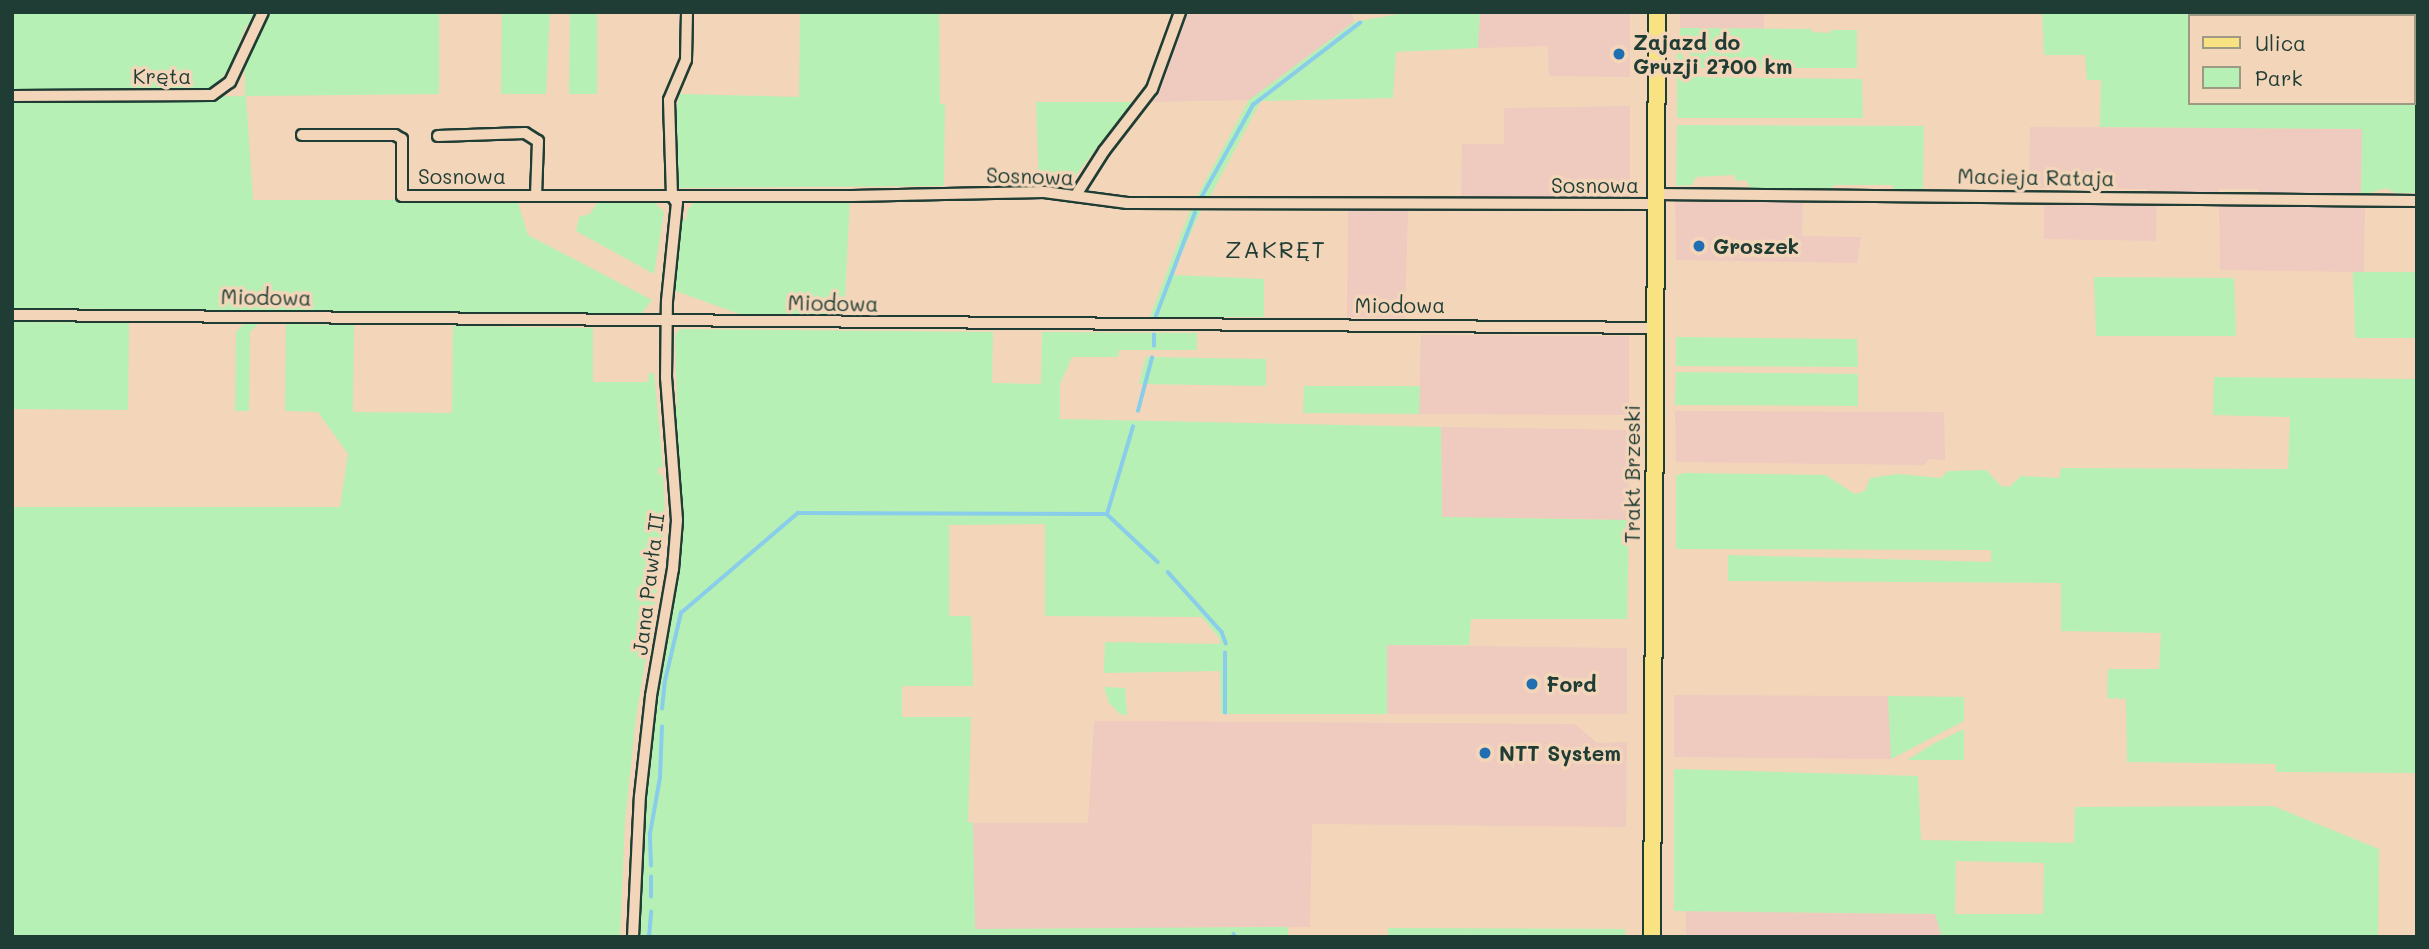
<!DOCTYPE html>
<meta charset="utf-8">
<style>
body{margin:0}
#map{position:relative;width:2429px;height:949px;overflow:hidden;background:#f3d6ba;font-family:Mali,sans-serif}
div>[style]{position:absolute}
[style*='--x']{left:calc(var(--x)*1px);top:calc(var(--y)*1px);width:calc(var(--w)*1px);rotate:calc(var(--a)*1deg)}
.built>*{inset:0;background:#eecabf}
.green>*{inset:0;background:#b6f0b4}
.stream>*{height:3.5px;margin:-1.75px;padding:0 1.75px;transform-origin:1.75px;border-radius:1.75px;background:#89cdea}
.roads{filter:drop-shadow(2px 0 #1f3d34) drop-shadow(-2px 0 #1f3d34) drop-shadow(0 2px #1f3d34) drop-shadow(0 -2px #1f3d34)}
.minor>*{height:10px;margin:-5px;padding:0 5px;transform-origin:5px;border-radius:5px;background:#f3d6ba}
.primary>*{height:16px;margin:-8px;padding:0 8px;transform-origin:8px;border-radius:8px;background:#f8e281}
.dots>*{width:19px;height:19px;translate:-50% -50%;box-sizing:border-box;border:4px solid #f3d6ba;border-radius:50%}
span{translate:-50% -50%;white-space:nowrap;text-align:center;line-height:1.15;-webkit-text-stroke:7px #f3d6ba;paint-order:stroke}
.poi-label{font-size:21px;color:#1f3d34;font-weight:700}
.left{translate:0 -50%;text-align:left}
.street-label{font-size:21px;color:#1f3d34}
.quarter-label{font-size:24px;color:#1f3d34;letter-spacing:2px}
.frame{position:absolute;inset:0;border:14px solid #1f3d34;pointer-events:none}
.legend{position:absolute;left:2188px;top:14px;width:228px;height:91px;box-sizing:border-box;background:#f3d6ba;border:2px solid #9e9984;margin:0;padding:9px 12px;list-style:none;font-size:21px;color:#1f3d34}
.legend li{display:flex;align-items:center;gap:14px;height:35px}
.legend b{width:35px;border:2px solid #9e9984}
</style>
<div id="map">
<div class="built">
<div style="clip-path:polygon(1188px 12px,1352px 12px,1354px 22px,1249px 100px,1150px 102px)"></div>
<div style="clip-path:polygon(1480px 12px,1630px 12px,1630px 77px,1549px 76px,1548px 46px,1478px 48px)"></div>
<div style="clip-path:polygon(1680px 12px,1764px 12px,1764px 29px,1680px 28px)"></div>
<div style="clip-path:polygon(1630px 106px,1630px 197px,1616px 196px,1612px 201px,1461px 200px,1462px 144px,1504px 144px,1504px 108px)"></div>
<div style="clip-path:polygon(2030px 127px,2362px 129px,2361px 196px,2261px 195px,2258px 189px,2219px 189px,2218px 195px,2147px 194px,2147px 189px,2029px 188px)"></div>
<div style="clip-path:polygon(1702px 196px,1803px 197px,1802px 236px,1861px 237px,1857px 263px,1676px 260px,1675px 198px,1688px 200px)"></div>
<div style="clip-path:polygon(2044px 200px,2085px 204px,2157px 201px,2156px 241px,2044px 239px)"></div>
<div style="clip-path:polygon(2219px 206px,2365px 207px,2364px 272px,2220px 270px)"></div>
<div style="clip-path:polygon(1348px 209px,1408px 209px,1405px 318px,1347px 317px)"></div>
<div style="clip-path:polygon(1421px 335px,1629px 336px,1629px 415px,1419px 414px)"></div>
<div style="clip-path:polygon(1675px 411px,1944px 412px,1945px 460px,1929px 459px,1924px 465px,1676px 462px)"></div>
<div style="clip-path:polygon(1441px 427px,1629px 430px,1629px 520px,1442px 517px)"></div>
<div style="clip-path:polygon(1387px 645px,1627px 648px,1627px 714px,1387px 714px)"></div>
<div style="clip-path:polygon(1674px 695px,1888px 696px,1891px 759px,1674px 757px)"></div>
<div style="clip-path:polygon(1094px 721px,1575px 724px,1597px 743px,1627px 742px,1626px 827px,1312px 824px,1310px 927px,975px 929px,973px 823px,1088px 823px)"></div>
<div style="clip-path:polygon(1686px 911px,1935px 914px,1942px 937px,1686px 937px)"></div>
</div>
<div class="green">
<div style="clip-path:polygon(12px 12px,439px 12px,439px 94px,246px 96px,253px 200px,517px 200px,528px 235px,652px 300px,641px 314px,12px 308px,12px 99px,245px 96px,245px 58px,259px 25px,246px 25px,230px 67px,211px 91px,12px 91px)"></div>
<div style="clip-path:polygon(502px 12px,550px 12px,546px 94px,501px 94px)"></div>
<div style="clip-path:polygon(570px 12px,597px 12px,597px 94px,569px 94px)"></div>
<div style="clip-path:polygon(800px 12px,939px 12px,940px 104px,945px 104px,944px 186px,679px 188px,676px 111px,680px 94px,799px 97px)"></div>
<div style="clip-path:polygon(1410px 12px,1480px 12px,1478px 48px,1396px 52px,1393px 98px,1261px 101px,1208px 200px,1195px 200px,1249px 100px,1354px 22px)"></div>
<div style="clip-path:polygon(2042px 12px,2387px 12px,2387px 16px,2189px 16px,2189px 103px,2413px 103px,2413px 59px,2417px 59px,2417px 193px,2396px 193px,2385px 188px,2361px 196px,2362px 129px,2100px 127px,2101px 80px,2087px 80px,2085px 55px,2044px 55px)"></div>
<div style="clip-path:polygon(1680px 28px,1812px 29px,1812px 32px,1830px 33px,1831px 30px,1857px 30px,1857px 68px,1699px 68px,1680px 40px)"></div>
<div style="clip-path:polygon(1677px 46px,1690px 69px,1701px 77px,1862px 79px,1863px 118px,1677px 118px)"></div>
<div style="clip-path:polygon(1036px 102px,1132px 102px,1069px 184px,1039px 184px)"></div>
<div style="clip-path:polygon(1677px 125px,1924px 126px,1923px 192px,1897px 192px,1891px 185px,1835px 185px,1829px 190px,1751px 190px,1746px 180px,1736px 181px,1734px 175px,1696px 177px,1692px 185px,1676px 186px)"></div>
<div style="clip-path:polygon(850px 200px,844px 316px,742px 315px,673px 290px,680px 220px,686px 220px,688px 209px,694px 203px)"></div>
<div style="clip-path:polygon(653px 201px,664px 212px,654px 274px,576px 231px,579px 217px,590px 214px,598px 202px)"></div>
<div style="clip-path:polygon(1191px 208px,1202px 208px,1172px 275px,1264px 279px,1264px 317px,1150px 317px)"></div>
<div style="clip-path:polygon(2353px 272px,2417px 272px,2417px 338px,2355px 338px)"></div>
<div style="clip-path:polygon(2094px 277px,2234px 278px,2236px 336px,2096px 336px)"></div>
<div style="clip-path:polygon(12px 322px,129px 323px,128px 410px,12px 409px)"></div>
<div style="clip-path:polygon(245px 323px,259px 323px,250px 332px,249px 411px,235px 411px,236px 332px)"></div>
<div style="clip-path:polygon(286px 324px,354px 325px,353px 412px,452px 413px,453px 326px,593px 328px,593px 382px,648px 382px,649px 373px,654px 373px,663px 467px,658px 468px,659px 475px,663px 475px,665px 513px,660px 517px,660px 525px,664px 525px,659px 582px,654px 581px,652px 588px,657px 590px,636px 717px,625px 822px,620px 937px,12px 937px,12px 507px,340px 507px,348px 454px,318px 412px,285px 411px)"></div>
<div style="clip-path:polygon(680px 329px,993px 332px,992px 383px,1035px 384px,1041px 384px,1042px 332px,1197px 333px,1197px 350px,1119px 350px,1118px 357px,1072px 357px,1060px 384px,1060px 419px,1441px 427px,1442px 517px,1629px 520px,1627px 619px,1471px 619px,1469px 645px,1387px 645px,1387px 714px,1221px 714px,1220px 671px,1104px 673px,1105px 642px,1220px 644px,1219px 638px,1202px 617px,1045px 616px,1045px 524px,949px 525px,949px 616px,971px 616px,973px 686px,902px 686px,902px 717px,971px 717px,968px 822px,973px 823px,975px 929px,1288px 927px,1288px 937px,639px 937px,642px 822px,660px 673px,678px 570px,683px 513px,674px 410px,677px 406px,675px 335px)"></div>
<div style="clip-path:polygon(1676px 337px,1857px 339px,1858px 367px,1676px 366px)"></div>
<div style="clip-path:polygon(1146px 357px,1266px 359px,1266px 386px,1139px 384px)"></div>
<div style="clip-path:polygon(1676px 372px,1858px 374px,1858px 406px,1675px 405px)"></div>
<div style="clip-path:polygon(2214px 377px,2417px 379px,2417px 773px,2276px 772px,2276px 764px,2127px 762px,2126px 699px,2107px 698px,2108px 669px,2159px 669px,2161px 633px,2061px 631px,2061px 583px,1728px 581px,1728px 555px,1991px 562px,1991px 550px,1676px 549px,1676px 476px,1683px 473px,1825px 475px,1855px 494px,1865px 491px,1870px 478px,1898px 474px,1941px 478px,1948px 471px,1986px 470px,2001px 486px,2009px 487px,2021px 476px,2059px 478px,2061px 468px,2288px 469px,2290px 417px,2213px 415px)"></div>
<div style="clip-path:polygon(1304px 386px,1420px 386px,1419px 414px,1303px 413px)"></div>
<div style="clip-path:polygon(1104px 687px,1125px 688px,1127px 715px,1120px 714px,1109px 703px)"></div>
<div style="clip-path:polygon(1888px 696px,1964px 697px,1964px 721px,1891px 759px)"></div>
<div style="clip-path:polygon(1964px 729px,1964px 760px,1907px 760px,1935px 743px)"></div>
<div style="clip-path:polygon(evenodd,1674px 769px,1918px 776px,1921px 840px,2074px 843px,2075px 807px,2273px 806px,2379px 849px,2378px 937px,1942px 937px,1935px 914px,1674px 911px,1674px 769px,1956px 861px,2044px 863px,2043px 914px,1955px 914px,1956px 861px)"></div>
<div style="clip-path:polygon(1388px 928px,1625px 929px,1625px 937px,1388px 937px)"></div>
</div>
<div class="stream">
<div style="--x:1201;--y:198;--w:107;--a:-60.8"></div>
<div style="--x:1253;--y:105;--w:135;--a:-37.5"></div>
<div style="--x:1156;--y:316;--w:110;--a:-69.3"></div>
<div style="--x:1154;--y:346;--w:11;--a:-90"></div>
<div style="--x:1138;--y:411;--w:55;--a:-75.2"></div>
<div style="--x:1107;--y:514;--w:70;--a:43.3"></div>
<div style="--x:1168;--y:572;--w:81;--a:48"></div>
<div style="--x:1222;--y:632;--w:12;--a:70"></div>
<div style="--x:662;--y:709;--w:28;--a:-84"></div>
<div style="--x:665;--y:681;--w:70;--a:-76.8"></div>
<div style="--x:681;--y:613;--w:154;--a:-40.5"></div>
<div style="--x:798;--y:513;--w:309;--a:0.2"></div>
<div style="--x:1107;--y:514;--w:91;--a:-73.4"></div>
<div style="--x:1225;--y:713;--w:60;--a:-90"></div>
<div style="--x:651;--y:866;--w:32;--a:-92"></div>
<div style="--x:650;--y:834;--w:57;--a:-79.9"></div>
<div style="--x:660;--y:778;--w:51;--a:-87.8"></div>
<div style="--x:651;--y:897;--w:20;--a:-90"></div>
<div style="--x:1234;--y:934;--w:3;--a:72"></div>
<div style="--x:649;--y:937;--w:25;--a:-85"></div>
</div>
<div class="roads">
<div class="minor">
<div style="--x:12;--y:96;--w:200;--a:-0.3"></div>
<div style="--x:212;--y:95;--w:22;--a:-36"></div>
<div style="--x:230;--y:82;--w:77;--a:-64.8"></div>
<div style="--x:302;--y:135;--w:93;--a:0"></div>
<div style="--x:395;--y:135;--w:8;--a:30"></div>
<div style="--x:402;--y:139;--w:57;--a:90"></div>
<div style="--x:402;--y:196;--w:450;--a:0"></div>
<div style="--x:852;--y:196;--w:192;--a:-1.2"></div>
<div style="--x:1044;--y:192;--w:84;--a:7.5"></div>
<div style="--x:1127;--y:203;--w:529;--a:0.11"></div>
<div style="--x:438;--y:136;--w:87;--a:-2"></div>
<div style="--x:525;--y:133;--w:15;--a:32"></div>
<div style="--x:538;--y:141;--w:54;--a:92.1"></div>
<div style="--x:1655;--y:194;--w:762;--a:0.53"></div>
<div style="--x:1076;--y:195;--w:52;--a:-57.5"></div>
<div style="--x:1104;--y:151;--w:78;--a:-52.3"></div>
<div style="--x:1152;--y:89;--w:82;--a:-70"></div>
<div style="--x:12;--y:315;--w:1642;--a:0.45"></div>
<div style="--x:633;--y:937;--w:141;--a:-87.2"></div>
<div style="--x:640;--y:796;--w:101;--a:-83.7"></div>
<div style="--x:651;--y:696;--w:129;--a:-80.2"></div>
<div style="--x:673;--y:569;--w:49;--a:-85.3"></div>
<div style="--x:677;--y:520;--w:142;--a:-94.4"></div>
<div style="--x:666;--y:378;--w:77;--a:-89.3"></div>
<div style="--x:667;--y:301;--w:99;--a:-84.2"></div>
<div style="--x:677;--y:203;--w:9;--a:-126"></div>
<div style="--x:672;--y:196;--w:96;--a:-91.8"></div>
<div style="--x:669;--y:100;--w:43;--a:-67"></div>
<div style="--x:686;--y:60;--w:48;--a:-88.8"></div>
</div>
<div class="primary">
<div style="--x:1652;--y:937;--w:925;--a:-89.69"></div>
</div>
</div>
<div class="dots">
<div style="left:1619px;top:54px;background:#1f6fb2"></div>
<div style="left:1699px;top:246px;background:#1f6fb2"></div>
<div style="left:1532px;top:684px;background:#1f6fb2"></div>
<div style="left:1485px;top:753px;background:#1f6fb2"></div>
</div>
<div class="poi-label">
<span class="left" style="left:1633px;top:54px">Zajazd do<br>Gruzji 2700 km</span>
<span class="left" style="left:1713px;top:246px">Groszek</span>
<span class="left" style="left:1546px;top:684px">Ford</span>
<span class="left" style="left:1499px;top:753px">NTT System</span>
</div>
<div class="street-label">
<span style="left:162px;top:76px">Kręta</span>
<span style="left:462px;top:176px">Sosnowa</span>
<span style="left:1030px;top:176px;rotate:2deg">Sosnowa</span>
<span style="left:2036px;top:177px;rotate:1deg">Macieja Rataja</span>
<span style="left:1595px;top:185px">Sosnowa</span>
<span style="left:266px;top:297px;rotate:1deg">Miodowa</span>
<span style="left:833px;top:303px;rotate:1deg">Miodowa</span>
<span style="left:1400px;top:305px">Miodowa</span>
<span style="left:1632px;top:474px;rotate:-90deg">Trakt Brzeski</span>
<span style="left:648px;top:584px;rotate:-83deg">Jana Pawła II</span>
</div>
<div class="quarter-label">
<span style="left:1276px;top:249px">ZAKRĘT</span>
</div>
<div class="frame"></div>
<ul class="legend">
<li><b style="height:9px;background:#f8e281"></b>Ulica</li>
<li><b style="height:19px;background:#b6f0b4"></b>Park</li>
</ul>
</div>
